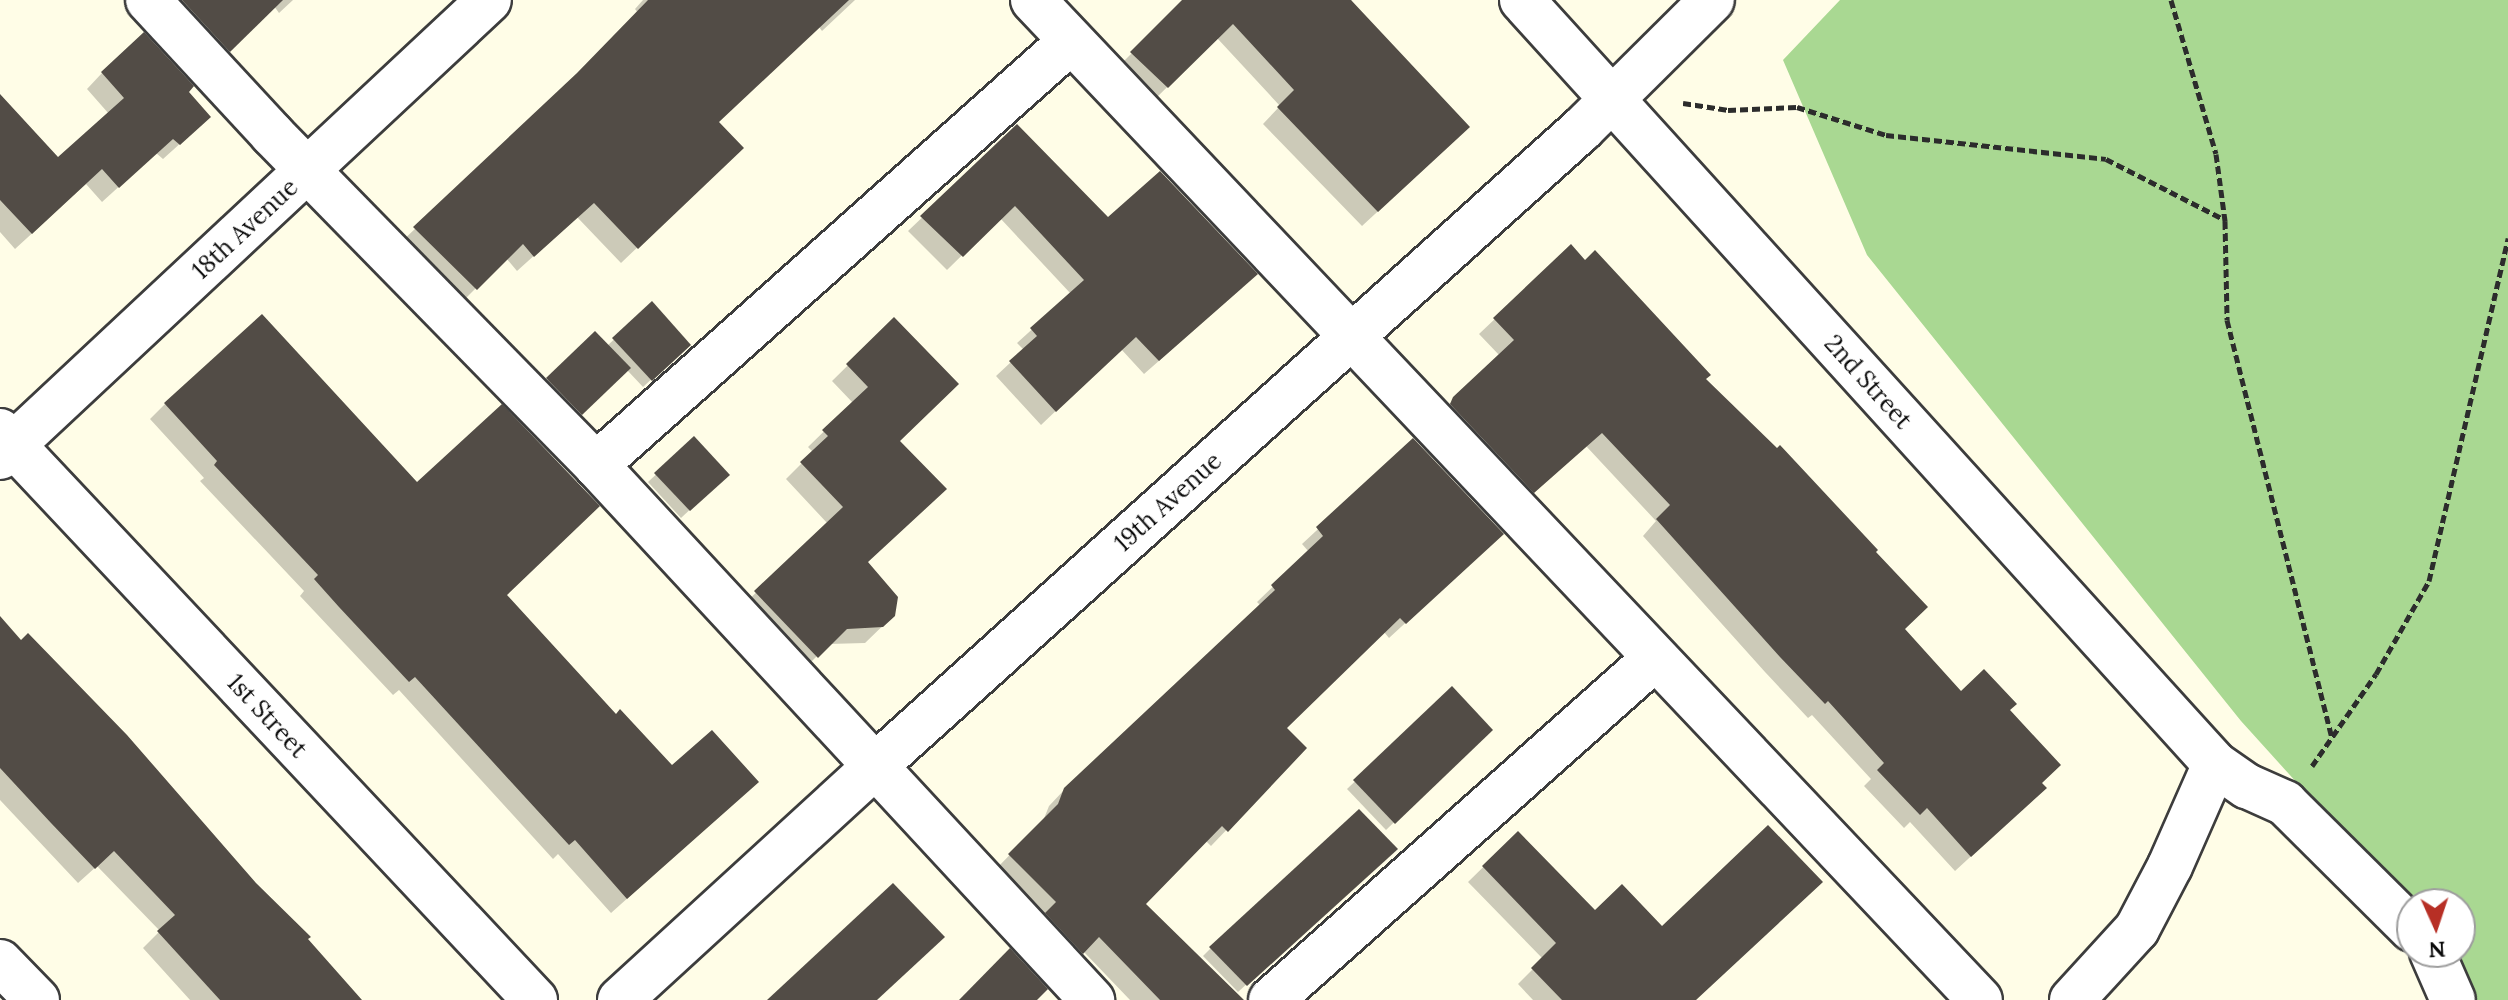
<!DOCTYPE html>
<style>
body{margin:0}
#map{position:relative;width:2508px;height:1000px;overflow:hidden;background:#fffde7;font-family:Lora,serif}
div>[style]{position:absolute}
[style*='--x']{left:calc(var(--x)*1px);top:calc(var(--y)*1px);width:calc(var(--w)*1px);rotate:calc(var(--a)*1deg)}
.forest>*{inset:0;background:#a9d892}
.shadow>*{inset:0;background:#0003}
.building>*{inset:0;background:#524c46}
.path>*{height:5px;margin-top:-2.5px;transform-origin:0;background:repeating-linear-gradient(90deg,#2c2c2c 0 8px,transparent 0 12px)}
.roads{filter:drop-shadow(2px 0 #3d3d3d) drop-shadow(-2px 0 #3d3d3d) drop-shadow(0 2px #3d3d3d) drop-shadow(0 -2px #3d3d3d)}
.minor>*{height:44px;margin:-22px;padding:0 22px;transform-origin:22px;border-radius:22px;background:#fff}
span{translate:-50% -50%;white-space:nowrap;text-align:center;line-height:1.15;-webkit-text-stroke:8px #fff;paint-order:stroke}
.street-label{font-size:24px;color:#0a0a0a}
.north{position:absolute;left:2396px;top:888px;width:80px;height:80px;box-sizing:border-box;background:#fff;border:2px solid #9d9d9d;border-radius:50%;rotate:177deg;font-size:22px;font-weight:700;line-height:32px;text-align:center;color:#0a0a0a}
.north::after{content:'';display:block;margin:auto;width:28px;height:36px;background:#b72f25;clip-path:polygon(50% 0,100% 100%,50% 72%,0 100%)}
</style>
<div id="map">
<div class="forest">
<div style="clip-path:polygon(1840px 0,2508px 0,2508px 1000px,2471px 1000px,2447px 952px,2460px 952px,2460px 904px,2412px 904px,2412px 910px,2241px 721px,1867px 255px,1783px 60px)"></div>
</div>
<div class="shadow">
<div style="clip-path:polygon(166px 0,293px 0,279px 13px,274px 6px,213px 66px)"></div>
<div style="clip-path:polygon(643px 0,855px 0,822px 31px,819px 27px,717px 122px,726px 163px,621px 263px,577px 217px,517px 271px,506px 258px,460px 304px,399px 244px,574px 79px,638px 13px,635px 9px)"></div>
<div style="clip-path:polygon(1185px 0,1351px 0,1453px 142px,1362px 226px,1263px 124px,1280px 106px,1217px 38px,1152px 102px,1117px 68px)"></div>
<div style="clip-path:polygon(102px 73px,186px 92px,193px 132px,163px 159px,156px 153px,102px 202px,86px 184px,15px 249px,0 232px,0 97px,58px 160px,109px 114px,87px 89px)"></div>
<div style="clip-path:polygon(1017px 127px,1108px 220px,1242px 288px,1144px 374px,1121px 349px,1041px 425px,996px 376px,1024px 350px,1017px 343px,1071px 294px,1000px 218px,947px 270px,908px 231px)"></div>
<div style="clip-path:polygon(1571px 247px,1873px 552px,1902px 629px,1961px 694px,2008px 710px,2040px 783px,2029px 803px,1955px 871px,1910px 822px,1904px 828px,1864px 786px,1871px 779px,1812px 715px,1808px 718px,1765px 672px,1643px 536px,1656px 521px,1586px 446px,1518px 507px,1438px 415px,1500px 356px,1479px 334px)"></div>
<div style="clip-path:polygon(652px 304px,688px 345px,643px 387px,627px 370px,574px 422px,540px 387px,595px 334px,607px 346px)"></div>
<div style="clip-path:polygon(894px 320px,898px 441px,866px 563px,894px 615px,865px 643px,829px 644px,801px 672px,740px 608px,828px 524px,786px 479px,813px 452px,808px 447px,853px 403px,832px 381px)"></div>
<div style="clip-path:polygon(165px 404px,504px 595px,616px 716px,672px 768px,741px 797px,611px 913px,558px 854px,553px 859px,399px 690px,393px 695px,300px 596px,304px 591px,200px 481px,204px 478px,150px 419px)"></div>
<div style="clip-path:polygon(694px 439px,727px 475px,681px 518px,648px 482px)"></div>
<div style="clip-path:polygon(1413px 441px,1486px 549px,1389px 638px,1384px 632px,1285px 728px,1305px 748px,1211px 846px,1205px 840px,1143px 904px,1204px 1000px,1130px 1000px,1083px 951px,1066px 967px,994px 871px,1043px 821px,1049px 806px,1065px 789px,1261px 606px,1257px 602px,1309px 552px,1302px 544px)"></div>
<div style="clip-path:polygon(0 619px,306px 939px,360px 1000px,190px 1000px,143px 948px,160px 931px,97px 866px,78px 883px,0 800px)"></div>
<div style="clip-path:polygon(1452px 689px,1490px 730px,1386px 830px,1347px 789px)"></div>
<div style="clip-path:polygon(1518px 833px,1595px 913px,1694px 1000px,1533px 1000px,1518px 984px,1543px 959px,1468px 882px)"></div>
<div style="clip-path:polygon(1387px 856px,1238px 992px,1203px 956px,1211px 948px)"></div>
</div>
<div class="building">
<div style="clip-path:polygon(182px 0,283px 0,230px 52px)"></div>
<div style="clip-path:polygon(648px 0,849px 0,719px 122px,744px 148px,638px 249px,594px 203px,534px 257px,523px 244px,477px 290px,413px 227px,577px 73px)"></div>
<div style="clip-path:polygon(1182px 0,1351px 0,1470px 127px,1378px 212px,1277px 107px,1294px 90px,1233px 24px,1168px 88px,1130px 52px)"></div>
<div style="clip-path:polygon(144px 32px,194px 86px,189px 92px,211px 117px,180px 145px,173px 139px,119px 188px,102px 169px,32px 234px,0 200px,0 94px,58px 157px,124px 98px,101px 72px)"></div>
<div style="clip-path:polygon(1017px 124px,1108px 217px,1160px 171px,1258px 274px,1159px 361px,1136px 337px,1056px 412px,1009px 361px,1037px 336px,1030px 328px,1084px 280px,1015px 206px,963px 257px,920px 216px)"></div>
<div style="clip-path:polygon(1571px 244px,1585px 260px,1595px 250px,1711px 375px,1706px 379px,1777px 448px,1780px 445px,1878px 550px,1876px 552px,1928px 607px,1905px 629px,1961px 691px,1984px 669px,2017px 704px,2010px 710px,2061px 765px,2042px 783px,2047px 788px,1971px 857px,1927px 808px,1920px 815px,1877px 770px,1884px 763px,1828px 701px,1825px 704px,1780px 657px,1656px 519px,1670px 505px,1602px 433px,1534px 493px,1450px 404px,1453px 397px,1514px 340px,1493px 318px)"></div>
<div style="clip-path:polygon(652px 301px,691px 345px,652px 381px,612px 338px)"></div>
<div style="clip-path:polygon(262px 314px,417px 482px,502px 404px,600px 506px,507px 595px,616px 714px,620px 709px,672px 765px,712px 730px,759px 782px,627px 899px,575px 840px,569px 845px,415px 677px,409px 682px,339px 607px,314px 579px,318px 575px,214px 465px,217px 461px,164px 403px)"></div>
<div style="clip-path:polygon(894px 317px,959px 384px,900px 441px,947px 489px,868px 562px,898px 597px,895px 616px,883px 627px,847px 629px,818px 658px,754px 591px,843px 507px,800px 462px,828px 436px,822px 430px,868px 387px,846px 364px)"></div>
<div style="clip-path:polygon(595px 331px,631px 368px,582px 415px,546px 378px)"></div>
<div style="clip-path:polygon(694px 436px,730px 475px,690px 511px,654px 473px)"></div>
<div style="clip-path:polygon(1413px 438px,1504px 534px,1406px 624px,1400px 618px,1287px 728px,1307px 748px,1228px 832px,1222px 826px,1146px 904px,1244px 1000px,1160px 1000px,1099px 937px,1083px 954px,1045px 913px,1056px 902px,1008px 854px,1058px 804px,1064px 788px,1275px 590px,1271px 585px,1323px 536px,1316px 527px)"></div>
<div style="clip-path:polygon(0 616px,21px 640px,28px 633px,127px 735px,256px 883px,311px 937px,308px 939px,362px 1000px,220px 1000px,157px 931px,175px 915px,114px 851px,95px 869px,51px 823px,0 768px)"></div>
<div style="clip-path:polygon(1452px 686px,1493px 730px,1395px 824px,1353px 780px)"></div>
<div style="clip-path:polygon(1359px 809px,1398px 849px,1247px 986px,1209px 947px)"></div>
<div style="clip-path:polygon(1768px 825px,1823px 882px,1696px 1000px,1562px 1000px,1531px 968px,1556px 943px,1482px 866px,1518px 831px,1595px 910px,1622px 884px,1662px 926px)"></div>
<div style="clip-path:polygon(893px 883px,945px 937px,877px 1000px,767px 1000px)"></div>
<div style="clip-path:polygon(1010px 948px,1048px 989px,1037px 1000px,959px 1000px)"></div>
</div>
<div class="path">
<div style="--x:2171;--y:0;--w:160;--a:73.7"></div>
<div style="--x:2216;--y:154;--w:68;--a:82.3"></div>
<div style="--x:2225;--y:221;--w:99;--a:88.8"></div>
<div style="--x:2227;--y:320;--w:430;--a:75.9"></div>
<div style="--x:1683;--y:103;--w:46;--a:8.8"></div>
<div style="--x:1728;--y:110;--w:69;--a:-2.5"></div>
<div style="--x:1797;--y:107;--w:93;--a:17.5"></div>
<div style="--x:1886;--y:135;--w:221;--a:6.2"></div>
<div style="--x:2106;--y:159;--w:134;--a:27.1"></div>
<div style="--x:2312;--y:766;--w:112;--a:-55.2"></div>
<div style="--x:2376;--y:674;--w:107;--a:-60.3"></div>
<div style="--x:2429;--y:581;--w:352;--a:-77"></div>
</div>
<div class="roads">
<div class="minor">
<div style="--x:148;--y:0;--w:183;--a:47.2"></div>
<div style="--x:272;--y:134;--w:463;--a:45.6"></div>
<div style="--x:596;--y:465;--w:730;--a:47.17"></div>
<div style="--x:1033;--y:0;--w:1377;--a:46.56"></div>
<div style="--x:1522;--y:0;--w:1031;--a:47.79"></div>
<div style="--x:2215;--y:764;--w:39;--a:35"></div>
<div style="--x:2247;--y:786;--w:42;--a:24.1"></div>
<div style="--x:2285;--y:803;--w:179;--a:44.8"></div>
<div style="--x:0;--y:431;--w:781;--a:46.76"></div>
<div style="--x:0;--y:457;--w:669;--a:-43.06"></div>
<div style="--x:596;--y:465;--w:637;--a:-41.75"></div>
<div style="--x:2432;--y:952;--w:52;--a:66.4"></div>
<div style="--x:0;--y:962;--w:53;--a:45.8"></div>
<div style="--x:620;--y:1000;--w:346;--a:-42.5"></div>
<div style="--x:875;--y:766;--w:952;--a:-42.02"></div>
<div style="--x:1582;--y:129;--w:183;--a:-44.8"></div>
<div style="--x:1271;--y:1000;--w:513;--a:-41.68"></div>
<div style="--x:2072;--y:1000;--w:96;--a:-47.5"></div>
<div style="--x:2137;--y:929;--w:71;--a:-62.4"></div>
<div style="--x:2170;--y:866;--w:111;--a:-66.2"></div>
</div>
</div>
<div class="street-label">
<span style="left:245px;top:229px;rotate:-43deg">18th Avenue</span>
<span style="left:1868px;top:382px;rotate:48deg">2nd Street</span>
<span style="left:1168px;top:502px;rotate:-42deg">19th Avenue</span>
<span style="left:267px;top:716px;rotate:47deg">1st Street</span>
</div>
<div class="north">N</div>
</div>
